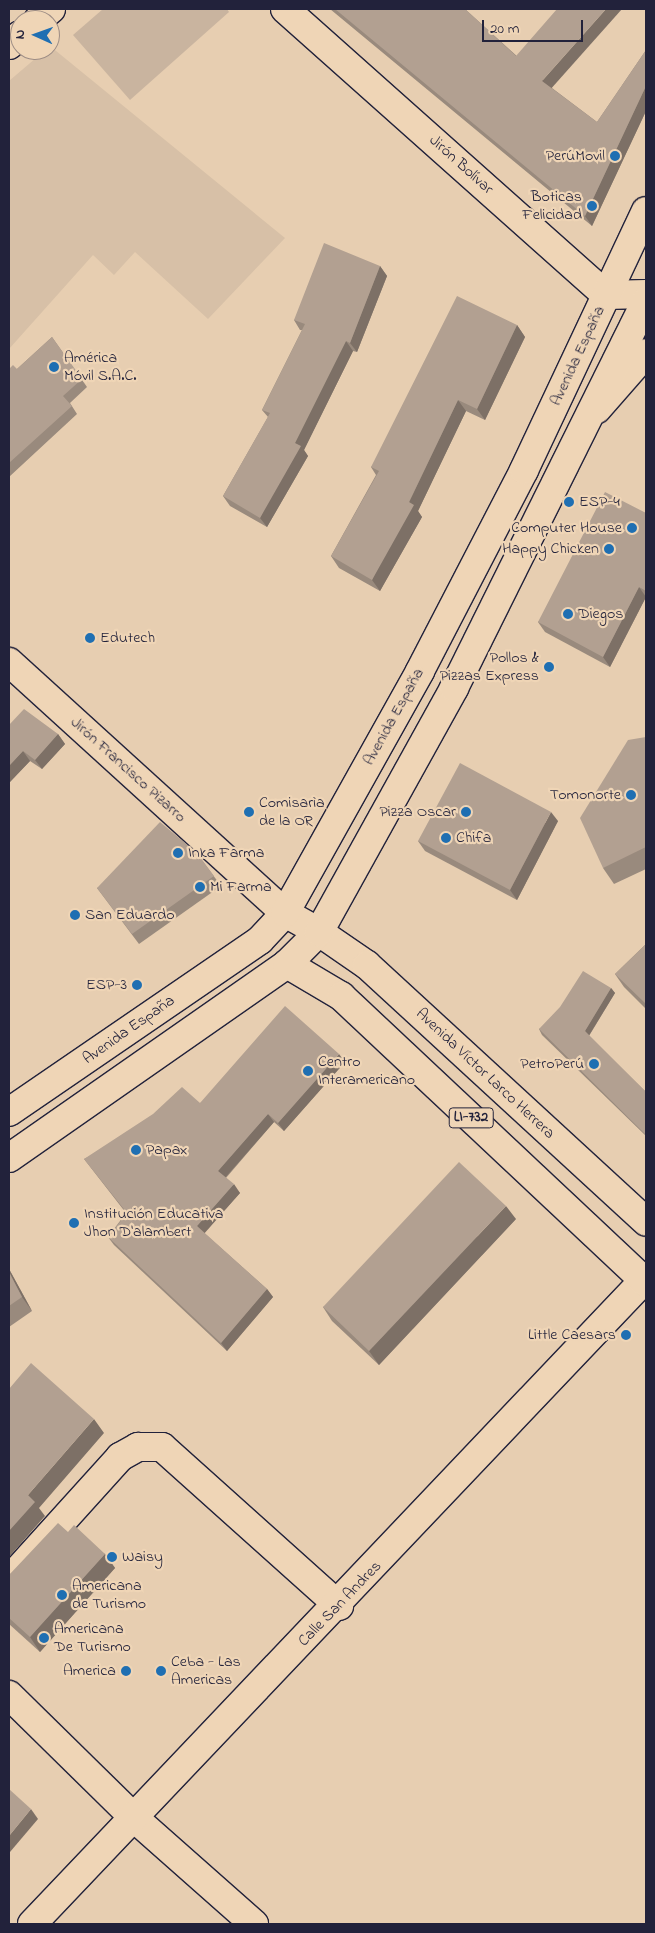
<!DOCTYPE html>
<meta charset="utf-8">
<style>
body{margin:0}
#map{position:relative;width:655px;height:1933px;overflow:hidden;background:#e7ceb1;font-family:"Indie Flower",sans-serif}
div>[style]{position:absolute}
[style*='--x']{left:calc(var(--x)*1px);top:calc(var(--y)*1px);width:calc(var(--w)*1px);rotate:calc(var(--a)*1deg)}
.built>*{inset:0;background:#d7c0a7}
.green>*{inset:0;background:#c9b49f}
.roads{filter:drop-shadow(1px 0 #22223b) drop-shadow(-1px 0 #22223b) drop-shadow(0 1px #22223b) drop-shadow(0 -1px #22223b)}
.minor>*{height:28px;margin:-14px;padding:0 14px;transform-origin:14px;border-radius:14px;background:#efd5b6}
.tertiary>*{height:28px;margin:-14px;padding:0 14px;transform-origin:14px;border-radius:14px;background:#efd5b6}
.secondary>*{height:28px;margin:-14px;padding:0 14px;transform-origin:14px;border-radius:14px;background:#efd5b6}
.primary>*{height:28px;margin:-14px;padding:0 14px;transform-origin:14px;border-radius:14px;background:#efd5b6}
.wall>*{inset:0;background:#998a7d}
.shaded-wall>*{inset:0;background:#7d7066}
.building>*{inset:0;background:#b2a091}
.dots>*{width:14px;height:14px;translate:-50% -50%;box-sizing:border-box;border:2px solid #efd5b6;border-radius:50%}
span{translate:-50% -50%;white-space:nowrap;text-align:center;line-height:1.15;-webkit-text-stroke:4.5px #efd5b6;paint-order:stroke}
.shield-label span{padding:1px 4px;background:#efd5b6;border:1px solid;border-radius:4px;-webkit-text-stroke-width:0}
.shield-label{font-size:15px;color:#22223b;font-weight:700}
.poi-label{font-size:16px;color:#22223b}
.right{translate:-100% -50%;text-align:right}
.left{translate:0 -50%;text-align:left}
.street-label{font-size:16px;color:#22223b}
.frame{position:absolute;inset:0;border:10px solid #22223b;pointer-events:none}
.north{position:absolute;left:10px;top:10px;width:50px;height:50px;box-sizing:border-box;background:#efd5b6;border:1px solid #9d8d85;border-radius:50%;rotate:272deg;font-size:14px;font-weight:700;line-height:20px;text-align:center;color:#22223b}
.north::after{content:'';display:block;margin:auto;width:18px;height:22px;background:#1f6fb2;clip-path:polygon(50% 0,100% 100%,50% 72%,0 100%)}
.scale{position:absolute;left:482px;top:20px;width:101px;height:22px;box-sizing:border-box;border:2px solid #22223b;border-top:0;padding-left:6px;font-size:15px;line-height:18px;white-space:nowrap;color:#22223b;-webkit-text-stroke:4px #efd5b6;paint-order:stroke}
</style>
<div id="map">
<div class="built">
<div style="clip-path:polygon(50px 46px,285px 238px,208px 319px,135px 252px,114px 275px,93px 255px,9px 349px,9px 81px)"></div>
</div>
<div class="green">
<div style="clip-path:polygon(103px 9px,227px 9px,229px 12px,130px 100px,73px 35px)"></div>
</div>
<div class="roads">
<div class="minor">
<div style="--x:38;--y:20;--w:17;--a:-40"></div>
<div style="--x:9;--y:45;--w:15;--a:-42"></div>
<div style="--x:9;--y:662;--w:373;--a:42.3"></div>
<div style="--x:285;--y:913;--w:39;--a:29"></div>
<div style="--x:9;--y:1580;--w:166;--a:-47.9"></div>
<div style="--x:120;--y:1457;--w:21;--a:-29"></div>
<div style="--x:138;--y:1447;--w:24;--a:0"></div>
<div style="--x:162;--y:1447;--w:238;--a:41.9"></div>
<div style="--x:9;--y:1695;--w:173;--a:44.5"></div>
<div style="--x:132;--y:1816;--w:163;--a:41.5"></div>
<div style="--x:32;--y:1924;--w:888;--a:-46.46"></div>
</div>
<div class="tertiary">
<div style="--x:285;--y:9;--w:430;--a:41.7"></div>
<div style="--x:606;--y:295;--w:40;--a:-1.4"></div>
</div>
<div class="secondary">
<div style="--x:597;--y:409;--w:74;--a:-48.8"></div>
</div>
<div class="primary">
<div style="--x:319;--y:932;--w:58;--a:34.5"></div>
<div style="--x:367;--y:965;--w:379;--a:42.6"></div>
<div style="--x:287;--y:964;--w:63;--a:30.7"></div>
<div style="--x:341;--y:996;--w:418;--a:43.2"></div>
<div style="--x:9;--y:1112;--w:304;--a:-34.4"></div>
<div style="--x:260;--y:940;--w:37;--a:-47"></div>
<div style="--x:285;--y:913;--w:277;--a:-60.8"></div>
<div style="--x:420;--y:671;--w:226;--a:-62.6"></div>
<div style="--x:524;--y:470;--w:286;--a:-64.8"></div>
<div style="--x:9;--y:1158;--w:339;--a:-34.9"></div>
<div style="--x:287;--y:964;--w:45;--a:-45"></div>
<div style="--x:319;--y:932;--w:279;--a:-61"></div>
<div style="--x:454;--y:688;--w:432;--a:-63.6"></div>
</div>
</div>
<div class="wall">
<div style="clip-path:polygon(330px 9px,465px 9px,552px 88px,597px 122px,646px 50px,646px 111px,592px 226px)"></div>
<div style="clip-path:polygon(380px 266px,387px 276px,357px 352px,353px 351px,304px 450px,308px 456px,267px 527px,230px 506px,223px 496px,268px 417px,262px 410px,302px 330px,300px 330px,294px 320px)"></div>
<div style="clip-path:polygon(517px 325px,525px 337px,485px 420px,466px 411px,418px 511px,422px 517px,380px 591px,339px 568px,331px 556px,376px 475px,371px 467px)"></div>
<div style="clip-path:polygon(52px 337px,87px 387px,70px 403px,77px 414px,9px 477px,9px 369px,17px 369px)"></div>
<div style="clip-path:polygon(646px 513px,646px 597px,610px 667px,545px 632px,538px 622px)"></div>
<div style="clip-path:polygon(9px 725px,58px 734px,65px 744px,42px 769px,30px 761px,9px 783px)"></div>
<div style="clip-path:polygon(646px 737px,646px 869px,614px 884px,603px 868px)"></div>
<div style="clip-path:polygon(558px 821px,517px 900px,425px 851px,418px 841px)"></div>
<div style="clip-path:polygon(196px 852px,221px 886px,139px 944px,97px 888px)"></div>
<div style="clip-path:polygon(646px 944px,646px 1009px,624px 987px,615px 974px)"></div>
<div style="clip-path:polygon(611px 988px,615px 993px,589px 1036px,646px 1092px,646px 1136px,542px 1035px,539px 1029px)"></div>
<div style="clip-path:polygon(345px 1062px,284px 1131px,274px 1122px,226px 1178px,240px 1193px,204px 1233px,267px 1289px,273px 1297px,227px 1351px,114px 1245px,108px 1237px,126px 1213px,84px 1159px,200px 1103px)"></div>
<div style="clip-path:polygon(516px 1219px,379px 1365px,332px 1321px,323px 1307px)"></div>
<div style="clip-path:polygon(9px 1269px,32px 1311px,9px 1327px)"></div>
<div style="clip-path:polygon(68px 1532px,105px 1554px,115px 1568px,40px 1652px,9px 1624px,9px 1575px)"></div>
</div>
<div class="shaded-wall">
<div style="clip-path:polygon(606px 9px,622px 9px,549px 91px,542px 81px)"></div>
<div style="clip-path:polygon(646px 86px,646px 111px,592px 226px,585px 216px)"></div>
<div style="clip-path:polygon(380px 266px,387px 276px,357px 352px,350px 343px)"></div>
<div style="clip-path:polygon(517px 325px,525px 337px,485px 420px,477px 409px)"></div>
<div style="clip-path:polygon(346px 341px,353px 351px,304px 450px,308px 456px,267px 527px,260px 518px,295px 443px)"></div>
<div style="clip-path:polygon(458px 400px,466px 411px,418px 511px,422px 517px,380px 591px,372px 580px)"></div>
<div style="clip-path:polygon(639px 587px,646px 597px,610px 667px,603px 657px)"></div>
<div style="clip-path:polygon(58px 734px,65px 744px,42px 769px,35px 760px)"></div>
<div style="clip-path:polygon(23px 751px,30px 761px,9px 783px,9px 766px)"></div>
<div style="clip-path:polygon(551px 812px,558px 821px,517px 900px,510px 890px)"></div>
<div style="clip-path:polygon(611px 988px,615px 993px,588px 1037px,585px 1031px)"></div>
<div style="clip-path:polygon(339px 1054px,345px 1062px,284px 1131px,278px 1123px)"></div>
<div style="clip-path:polygon(268px 1114px,274px 1122px,224px 1179px,218px 1171px)"></div>
<div style="clip-path:polygon(234px 1184px,240px 1193px,203px 1235px,197px 1226px)"></div>
<div style="clip-path:polygon(506px 1206px,516px 1219px,379px 1365px,369px 1351px)"></div>
<div style="clip-path:polygon(9px 1269px,32px 1311px,22px 1297px,9px 1272px)"></div>
<div style="clip-path:polygon(267px 1289px,273px 1297px,227px 1351px,221px 1343px)"></div>
<div style="clip-path:polygon(94px 1419px,104px 1433px,39px 1508px,45px 1516px,9px 1557px,9px 1531px,28px 1495px)"></div>
<div style="clip-path:polygon(105px 1554px,115px 1568px,40px 1652px,30px 1637px)"></div>
<div style="clip-path:polygon(31px 1809px,38px 1819px,10px 1852px,9px 1851px,9px 1836px)"></div>
</div>
<div class="building">
<div style="clip-path:polygon(335px 9px,465px 9px,516px 56px,557px 9px,606px 9px,542px 81px,597px 122px,646px 50px,646px 86px,585px 216px)"></div>
<div style="clip-path:polygon(324px 243px,380px 266px,350px 343px,346px 341px,295px 443px,301px 446px,260px 518px,223px 496px,270px 413px,262px 410px,305px 324px,294px 320px)"></div>
<div style="clip-path:polygon(457px 296px,517px 325px,477px 409px,458px 400px,409px 502px,414px 505px,372px 580px,331px 556px,379px 471px,371px 467px)"></div>
<div style="clip-path:polygon(52px 337px,82px 379px,63px 396px,72px 406px,9px 463px,9px 369px,13px 365px,17px 369px)"></div>
<div style="clip-path:polygon(605px 492px,646px 513px,646px 591px,639px 587px,603px 657px,538px 622px)"></div>
<div style="clip-path:polygon(24px 709px,58px 734px,35px 760px,23px 751px,9px 766px,9px 725px)"></div>
<div style="clip-path:polygon(646px 737px,646px 847px,603px 868px,580px 818px,628px 740px)"></div>
<div style="clip-path:polygon(460px 763px,551px 812px,510px 890px,418px 841px)"></div>
<div style="clip-path:polygon(160px 822px,196px 852px,214px 876px,132px 934px,97px 888px)"></div>
<div style="clip-path:polygon(646px 944px,646px 1004px,615px 974px)"></div>
<div style="clip-path:polygon(583px 971px,611px 988px,585px 1031px,646px 1092px,646px 1135px,539px 1029px,560px 1007px)"></div>
<div style="clip-path:polygon(285px 1006px,339px 1054px,278px 1123px,268px 1114px,218px 1171px,234px 1184px,197px 1226px,267px 1289px,221px 1343px,108px 1237px,127px 1213px,84px 1159px,153px 1114px,182px 1087px,200px 1103px)"></div>
<div style="clip-path:polygon(459px 1162px,506px 1206px,369px 1351px,323px 1307px)"></div>
<div style="clip-path:polygon(9px 1272px,22px 1297px,9px 1306px)"></div>
<div style="clip-path:polygon(31px 1363px,94px 1419px,28px 1495px,35px 1502px,9px 1531px,9px 1389px)"></div>
<div style="clip-path:polygon(58px 1523px,68px 1532px,74px 1525px,105px 1554px,30px 1637px,9px 1618px,9px 1575px)"></div>
<div style="clip-path:polygon(9px 1789px,31px 1809px,9px 1836px)"></div>
</div>
<div class="dots">
<div style="left:615px;top:156px;background:#1f6fb2"></div>
<div style="left:592px;top:206px;background:#1f6fb2"></div>
<div style="left:54px;top:367px;background:#1f6fb2"></div>
<div style="left:569px;top:502px;background:#1f6fb2"></div>
<div style="left:632px;top:528px;background:#1f6fb2"></div>
<div style="left:609px;top:549px;background:#1f6fb2"></div>
<div style="left:568px;top:614px;background:#1f6fb2"></div>
<div style="left:90px;top:638px;background:#1f6fb2"></div>
<div style="left:549px;top:667px;background:#1f6fb2"></div>
<div style="left:631px;top:795px;background:#1f6fb2"></div>
<div style="left:249px;top:812px;background:#1f6fb2"></div>
<div style="left:466px;top:812px;background:#1f6fb2"></div>
<div style="left:446px;top:838px;background:#1f6fb2"></div>
<div style="left:178px;top:853px;background:#1f6fb2"></div>
<div style="left:200px;top:887px;background:#1f6fb2"></div>
<div style="left:75px;top:915px;background:#1f6fb2"></div>
<div style="left:137px;top:985px;background:#1f6fb2"></div>
<div style="left:594px;top:1064px;background:#1f6fb2"></div>
<div style="left:308px;top:1071px;background:#1f6fb2"></div>
<div style="left:136px;top:1150px;background:#1f6fb2"></div>
<div style="left:74px;top:1223px;background:#1f6fb2"></div>
<div style="left:626px;top:1335px;background:#1f6fb2"></div>
<div style="left:112px;top:1557px;background:#1f6fb2"></div>
<div style="left:62px;top:1595px;background:#1f6fb2"></div>
<div style="left:44px;top:1638px;background:#1f6fb2"></div>
<div style="left:126px;top:1671px;background:#1f6fb2"></div>
<div style="left:161px;top:1671px;background:#1f6fb2"></div>
</div>
<div class="shield-label">
<span style="left:471px;top:1118px">LI-732</span>
</div>
<div class="poi-label">
<span class="right" style="left:605px;top:156px">PerúMovil</span>
<span class="right" style="left:582px;top:206px">Boticas<br>Felicidad</span>
<span class="left" style="left:64px;top:367px">América<br>Móvil S.A.C.</span>
<span class="left" style="left:579px;top:502px">ESP-4</span>
<span class="right" style="left:622px;top:528px">Computer House</span>
<span class="right" style="left:599px;top:549px">Happy Chicken</span>
<span class="left" style="left:578px;top:614px">Diegos</span>
<span class="left" style="left:100px;top:638px">Edutech</span>
<span class="right" style="left:539px;top:667px">Pollos &amp;<br>Pizzas Express</span>
<span class="right" style="left:621px;top:795px">Tomonorte</span>
<span class="left" style="left:259px;top:812px">Comisarìa<br>de la OR</span>
<span class="right" style="left:456px;top:812px">Pizza Oscar</span>
<span class="left" style="left:456px;top:838px">Chifa</span>
<span class="left" style="left:188px;top:853px">Inka Farma</span>
<span class="left" style="left:210px;top:887px">Mi Farma</span>
<span class="left" style="left:85px;top:915px">San Eduardo</span>
<span class="right" style="left:127px;top:985px">ESP-3</span>
<span class="left" style="left:318px;top:1071px">Centro<br>Interamericano</span>
<span class="right" style="left:584px;top:1064px">PetroPerú</span>
<span class="left" style="left:146px;top:1150px">Papax</span>
<span class="left" style="left:84px;top:1223px">Institución Educativa<br>Jhon D'alambert</span>
<span class="right" style="left:616px;top:1335px">Little Caesars</span>
<span class="left" style="left:122px;top:1557px">Waisy</span>
<span class="left" style="left:72px;top:1595px">Americana<br>de Turismo</span>
<span class="left" style="left:54px;top:1638px">Americana<br>De Turismo</span>
<span class="left" style="left:171px;top:1671px">Ceba - Las<br>Americas</span>
<span class="right" style="left:116px;top:1671px">America</span>
</div>
<div class="street-label">
<span style="left:461px;top:165px;rotate:42deg">Jirón Bolívar</span>
<span style="left:578px;top:356px;rotate:-65deg">Avenida España</span>
<span style="left:394px;top:717px;rotate:-61deg">Avenida España</span>
<span style="left:128px;top:770px;rotate:42deg">Jirón Francisco Pizarro</span>
<span style="left:129px;top:1030px;rotate:-35deg">Avenida España</span>
<span style="left:485px;top:1074px;rotate:43deg">Avenida Víctor Larco Herrera</span>
<span style="left:340px;top:1604px;rotate:-46deg">Calle San Andres</span>
</div>
<div class="frame"></div>
<div class="north">N</div>
<div class="scale">20 m</div>
</div>
